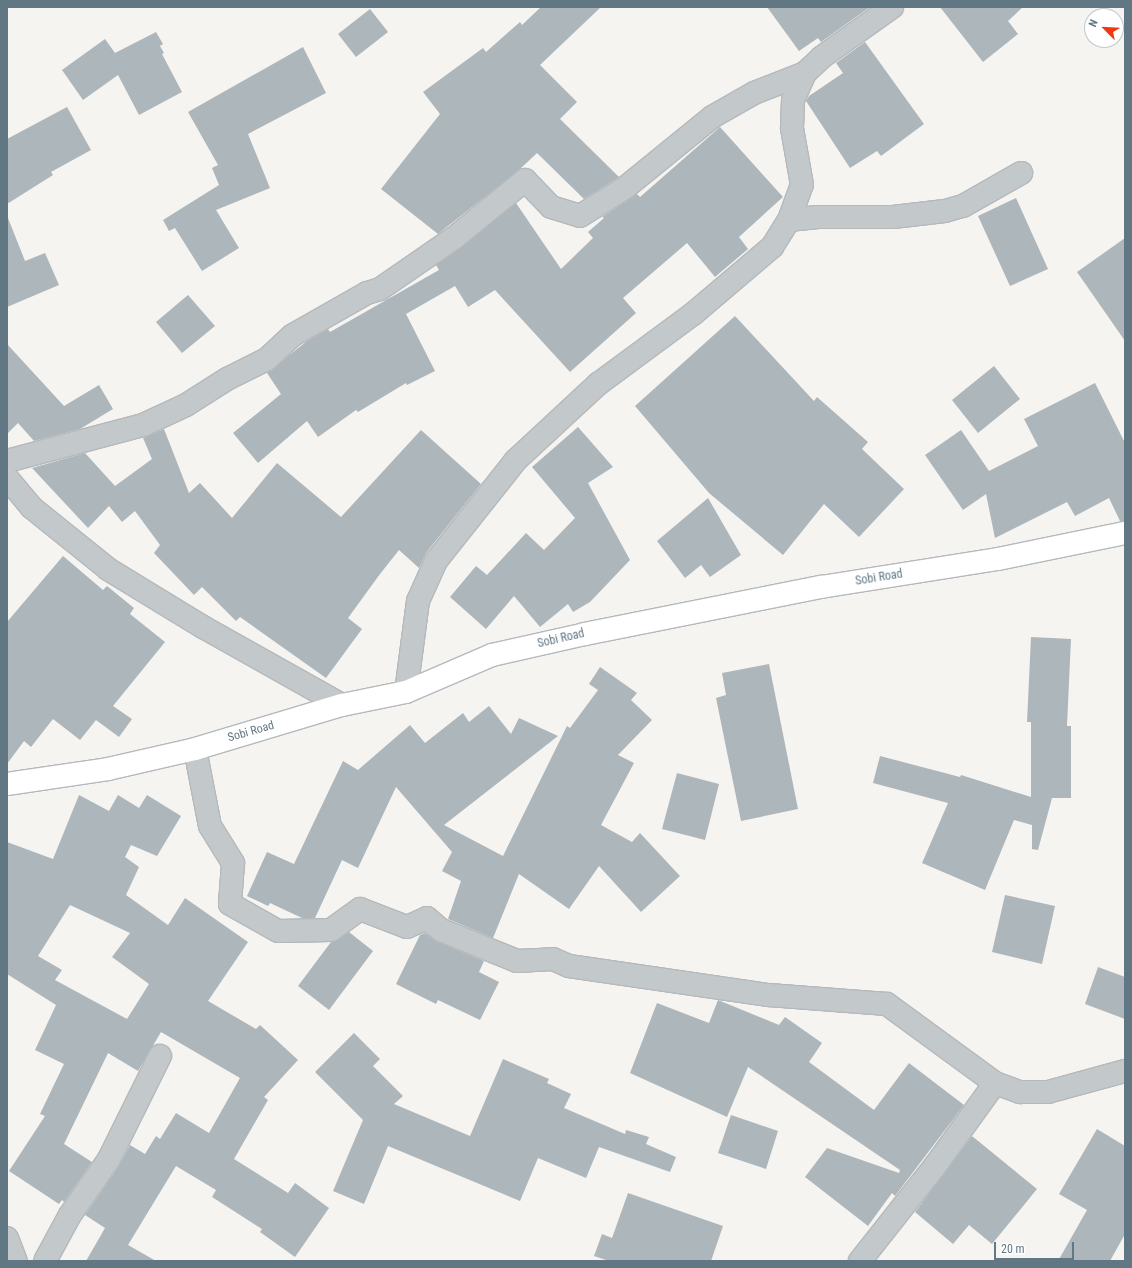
<!DOCTYPE html>
<style>
body{margin:0}
#map{position:relative;width:1132px;height:1268px;overflow:hidden;background:#f5f4f0;font-family:"Roboto Condensed",sans-serif}
div>[style]{position:absolute}
[style*='--x']{left:calc(var(--x)*1px);top:calc(var(--y)*1px);width:calc(var(--w)*1px);rotate:calc(var(--a)*1deg)}
.building>*{inset:0;background:#adb6ba}
.roads{filter:drop-shadow(1px 0 #b5b9bc) drop-shadow(-1px 0 #b5b9bc) drop-shadow(0 1px #b5b9bc) drop-shadow(0 -1px #b5b9bc)}
.minor>*{height:22px;margin:-11px;padding:0 11px;transform-origin:11px;border-radius:11px;background:#c3c8ca}
.trunk>*{height:22px;margin:-11px;padding:0 11px;transform-origin:11px;border-radius:11px;background:#fff}
span{translate:-50% -50%;white-space:nowrap;text-align:center;line-height:1.15;-webkit-text-stroke:4px #fff;paint-order:stroke}
.street-label{font-size:12px;color:#617784}
.frame{position:absolute;inset:0;border:8px solid #617784;pointer-events:none}
.north{position:absolute;left:1084px;top:8px;width:40px;height:40px;box-sizing:border-box;background:#fff;border:1px solid #c0c9ce;border-radius:50%;rotate:294deg;font-size:11px;font-weight:700;line-height:16px;text-align:center;color:#617784}
.north::after{content:'';display:block;margin:auto;width:14px;height:18px;background:#f33612;clip-path:polygon(50% 0,100% 100%,50% 72%,0 100%)}
.scale{position:absolute;left:994px;top:1242px;width:80px;height:18px;box-sizing:border-box;border:2px solid #617784;border-top:0;padding-left:5px;font-size:12px;line-height:14px;white-space:nowrap;color:#617784;-webkit-text-stroke:3px #fff;paint-order:stroke}
</style>
<div id="map">
<div class="building">
<div style="clip-path:polygon(541px 7px,601px 7px,540px 65px,577px 102px,560px 119px,619px 177px,584px 199px,537px 153px,520px 169px,438px 234px,381px 189px,440px 114px,423px 92px,483px 48px,486px 52px,520px 22px,522px 25px)"></div>
<div style="clip-path:polygon(767px 7px,870px 7px,821px 42px,818px 38px,799px 51px)"></div>
<div style="clip-path:polygon(940px 7px,1023px 7px,1008px 21px,1018px 34px,983px 62px)"></div>
<div style="clip-path:polygon(370px 9px,388px 32px,356px 57px,338px 34px)"></div>
<div style="clip-path:polygon(156px 32px,163px 44px,160px 46px,164px 53px,162px 54px,182px 92px,139px 115px,118px 75px,83px 100px,62px 70px,105px 39px,115px 53px)"></div>
<div style="clip-path:polygon(865px 42px,924px 124px,881px 156px,877px 151px,850px 168px,806px 101px,809px 96px,843px 73px,836px 63px)"></div>
<div style="clip-path:polygon(303px 47px,326px 93px,248px 134px,270px 188px,216px 210px,239px 248px,202px 271px,175px 228px,169px 231px,163px 220px,219px 185px,212px 168px,218px 165px,188px 112px)"></div>
<div style="clip-path:polygon(67px 107px,91px 150px,51px 172px,53px 175px,7px 204px,7px 139px)"></div>
<div style="clip-path:polygon(720px 127px,783px 197px,739px 237px,748px 249px,715px 277px,687px 243px,623px 298px,636px 313px,570px 372px,495px 290px,468px 307px,455px 286px,406px 314px,435px 371px,407px 385px,406px 383px,358px 412px,356px 410px,318px 437px,307px 421px,258px 463px,233px 433px,281px 394px,267px 373px,307px 341px,328px 329px,330px 332px,439px 270px,436px 265px,516px 203px,561px 269px,593px 238px,588px 232px,604px 218px,602px 217px,637px 194px,640px 197px)"></div>
<div style="clip-path:polygon(1016px 198px,1048px 269px,1010px 286px,978px 216px)"></div>
<div style="clip-path:polygon(8px 218px,25px 261px,45px 253px,59px 285px,7px 307px)"></div>
<div style="clip-path:polygon(1125px 238px,1125px 341px,1077px 272px)"></div>
<div style="clip-path:polygon(188px 295px,215px 326px,182px 353px,156px 322px)"></div>
<div style="clip-path:polygon(735px 316px,814px 401px,817px 397px,868px 442px,862px 449px,904px 489px,859px 537px,824px 504px,783px 555px,709px 493px,635px 406px)"></div>
<div style="clip-path:polygon(7px 344px,64px 406px,99px 385px,113px 409px,80px 429px,34px 441px,18px 423px,7px 434px)"></div>
<div style="clip-path:polygon(994px 366px,1020px 399px,978px 433px,952px 400px)"></div>
<div style="clip-path:polygon(1095px 383px,1125px 443px,1125px 521px,1120px 521px,1109px 498px,1075px 516px,1067px 502px,995px 538px,986px 494px,963px 510px,925px 455px,961px 430px,989px 471px,1038px 446px,1024px 419px)"></div>
<div style="clip-path:polygon(578px 427px,613px 467px,588px 483px,630px 560px,590px 602px,573px 612px,568px 604px,540px 627px,514px 596px,486px 629px,450px 597px,476px 566px,487px 575px,526px 533px,544px 550px,575px 518px,532px 467px)"></div>
<div style="clip-path:polygon(164px 429px,189px 493px,200px 483px,232px 518px,277px 463px,341px 517px,421px 430px,481px 484px,426px 553px,419px 568px,399px 550px,380px 574px,348px 618px,362px 629px,326px 678px,240px 617px,236px 621px,202px 587px,194px 595px,154px 553px,160px 545px,135px 511px,122px 522px,109px 506px,88px 528px,32px 468px,85px 453px,115px 486px,152px 459px,143px 438px)"></div>
<div style="clip-path:polygon(708px 498px,741px 555px,710px 577px,701px 565px,685px 578px,657px 541px)"></div>
<div style="clip-path:polygon(63px 556px,103px 590px,107px 586px,134px 608px,130px 614px,165px 642px,113px 706px,132px 719px,119px 737px,96px 720px,80px 740px,53px 719px,31px 747px,24px 741px,7px 764px,7px 622px)"></div>
<div style="clip-path:polygon(1031px 637px,1071px 639px,1067px 726px,1071px 726px,1071px 798px,1052px 798px,1038px 850px,1032px 849px,1032px 825px,1014px 820px,985px 890px,922px 863px,948px 803px,873px 783px,880px 756px,960px 777px,961px 775px,1031px 797px,1031px 722px,1027px 722px)"></div>
<div style="clip-path:polygon(769px 664px,798px 809px,741px 821px,716px 698px,726px 695px,722px 673px)"></div>
<div style="clip-path:polygon(600px 667px,637px 693px,631px 700px,652px 720px,618px 755px,634px 763px,601px 825px,632px 842px,640px 833px,680px 876px,641px 912px,599px 866px,569px 909px,519px 874px,493px 938px,448px 919px,461px 881px,442px 871px,452px 852px,396px 787px,358px 868px,342px 860px,315px 918px,302px 918px,270px 903px,268px 906px,247px 896px,267px 852px,294px 864px,343px 761px,358px 770px,410px 725px,425px 743px,463px 713px,469px 722px,489px 706px,511px 734px,519px 718px,558px 736px,444px 825px,503px 856px,567px 726px,570px 728px,598px 690px,589px 684px)"></div>
<div style="clip-path:polygon(677px 773px,719px 784px,705px 840px,662px 829px)"></div>
<div style="clip-path:polygon(evenodd,79px 795px,109px 811px,118px 795px,139px 808px,147px 795px,181px 816px,157px 856px,131px 845px,125px 857px,139px 867px,126px 895px,168px 925px,185px 898px,248px 942px,208px 1001px,256px 1029px,260px 1025px,298px 1060px,264px 1097px,268px 1100px,234px 1159px,288px 1193px,295px 1183px,329px 1208px,295px 1257px,260px 1232px,262px 1229px,212px 1197px,216px 1190px,176px 1166px,128px 1245px,156px 1261px,86px 1261px,105px 1228px,85px 1215px,119px 1166px,130px 1145px,145px 1154px,156px 1136px,160px 1139px,176px 1113px,209px 1133px,240px 1078px,161px 1032px,138px 1071px,108px 1053px,64px 1144px,92px 1162px,64px 1202px,62px 1200px,59px 1204px,9px 1171px,45px 1116px,40px 1114px,64px 1064px,35px 1050px,56px 1005px,7px 974px,7px 842px,53px 859px,79px 795px,70px 905px,130px 933px,112px 957px,149px 984px,127px 1019px,55px 980px,62px 970px,38px 956px,70px 905px)"></div>
<div style="clip-path:polygon(1005px 895px,1055px 906px,1042px 964px,992px 952px)"></div>
<div style="clip-path:polygon(349px 932px,373px 951px,329px 1010px,298px 986px,331px 942px)"></div>
<div style="clip-path:polygon(425px 933px,436px 941px,484px 961px,479px 972px,499px 982px,480px 1020px,438px 1000px,436px 1004px,396px 984px,420px 935px)"></div>
<div style="clip-path:polygon(1098px 967px,1125px 977px,1125px 1019px,1085px 1004px)"></div>
<div style="clip-path:polygon(718px 1000px,779px 1025px,785px 1017px,822px 1043px,809px 1062px,874px 1110px,909px 1063px,964px 1105px,895px 1196px,892px 1193px,868px 1226px,805px 1177px,827px 1148px,899px 1173px,900px 1170px,748px 1067px,727px 1117px,630px 1073px,657px 1003px,709px 1023px)"></div>
<div style="clip-path:polygon(354px 1033px,380px 1059px,373px 1066px,403px 1096px,394px 1104px,470px 1136px,503px 1059px,549px 1079px,547px 1083px,571px 1094px,564px 1108px,625px 1134px,626px 1130px,649px 1137px,646px 1144px,676px 1157px,670px 1172px,599px 1147px,586px 1178px,538px 1158px,520px 1201px,388px 1146px,364px 1204px,333px 1191px,363px 1120px,315px 1072px)"></div>
<div style="clip-path:polygon(731px 1115px,778px 1131px,766px 1169px,718px 1153px)"></div>
<div style="clip-path:polygon(1097px 1129px,1125px 1146px,1125px 1234px,1110px 1261px,1058px 1261px,1087px 1210px,1059px 1194px)"></div>
<div style="clip-path:polygon(972px 1136px,1037px 1189px,992px 1244px,969px 1225px,953px 1244px,915px 1212px)"></div>
<div style="clip-path:polygon(628px 1193px,723px 1226px,711px 1261px,609px 1261px,594px 1256px,602px 1234px,612px 1238px)"></div>
</div>
<div class="roads">
<div class="minor">
<div style="--x:789;--y:220;--w:29;--a:-6"></div>
<div style="--x:818;--y:217;--w:75;--a:0"></div>
<div style="--x:893;--y:217;--w:52;--a:-6.6"></div>
<div style="--x:945;--y:211;--w:19;--a:-16"></div>
<div style="--x:963;--y:206;--w:67;--a:-29.6"></div>
<div style="--x:7;--y:461;--w:141;--a:-14.8"></div>
<div style="--x:143;--y:425;--w:47;--a:-24.9"></div>
<div style="--x:186;--y:405;--w:49;--a:-32.4"></div>
<div style="--x:227;--y:379;--w:45;--a:-26.6"></div>
<div style="--x:267;--y:359;--w:35;--a:-43"></div>
<div style="--x:293;--y:335;--w:85;--a:-29.6"></div>
<div style="--x:367;--y:293;--w:14;--a:-17"></div>
<div style="--x:380;--y:289;--w:90;--a:-34.6"></div>
<div style="--x:454;--y:238;--w:92;--a:-39.2"></div>
<div style="--x:525;--y:180;--w:37;--a:46"></div>
<div style="--x:551;--y:207;--w:30;--a:17"></div>
<div style="--x:580;--y:216;--w:54;--a:-32.2"></div>
<div style="--x:626;--y:187;--w:111;--a:-39.1"></div>
<div style="--x:712;--y:117;--w:48;--a:-29.7"></div>
<div style="--x:754;--y:93;--w:55;--a:-21.4"></div>
<div style="--x:7;--y:478;--w:38;--a:50"></div>
<div style="--x:31;--y:507;--w:99;--a:38.8"></div>
<div style="--x:108;--y:569;--w:111;--a:31.4"></div>
<div style="--x:203;--y:627;--w:159;--a:29.3"></div>
<div style="--x:406;--y:692;--w:92;--a:-82.5"></div>
<div style="--x:418;--y:601;--w:44;--a:-65.8"></div>
<div style="--x:436;--y:561;--w:129;--a:-51.6"></div>
<div style="--x:516;--y:460;--w:112;--a:-42.8"></div>
<div style="--x:598;--y:384;--w:118;--a:-36.4"></div>
<div style="--x:693;--y:314;--w:104;--a:-40.3"></div>
<div style="--x:772;--y:247;--w:32;--a:-58"></div>
<div style="--x:789;--y:220;--w:37;--a:-70"></div>
<div style="--x:802;--y:185;--w:58;--a:-100"></div>
<div style="--x:792;--y:128;--w:28;--a:-88"></div>
<div style="--x:793;--y:100;--w:30;--a:-66"></div>
<div style="--x:805;--y:73;--w:23;--a:-43"></div>
<div style="--x:822;--y:57;--w:86;--a:-35.5"></div>
<div style="--x:195;--y:749;--w:78;--a:79"></div>
<div style="--x:210;--y:826;--w:44;--a:58.1"></div>
<div style="--x:233;--y:863;--w:41;--a:94.2"></div>
<div style="--x:230;--y:904;--w:55;--a:29.4"></div>
<div style="--x:278;--y:931;--w:53;--a:-1.1"></div>
<div style="--x:331;--y:930;--w:36;--a:-36"></div>
<div style="--x:360;--y:909;--w:50;--a:21"></div>
<div style="--x:407;--y:927;--w:22;--a:-24"></div>
<div style="--x:427;--y:918;--w:18;--a:41"></div>
<div style="--x:441;--y:930;--w:82;--a:22.2"></div>
<div style="--x:517;--y:961;--w:36;--a:-3"></div>
<div style="--x:553;--y:959;--w:17;--a:24"></div>
<div style="--x:569;--y:966;--w:202;--a:8.3"></div>
<div style="--x:769;--y:995;--w:118;--a:4.4"></div>
<div style="--x:887;--y:1004;--w:134;--a:36.2"></div>
<div style="--x:7;--y:1238;--w:25;--a:69"></div>
<div style="--x:45;--y:1261;--w:52;--a:-61.5"></div>
<div style="--x:70;--y:1215;--w:68;--a:-55.1"></div>
<div style="--x:109;--y:1159;--w:115;--a:-63.7"></div>
<div style="--x:860;--y:1261;--w:121;--a:-51.7"></div>
<div style="--x:935;--y:1166;--w:102;--a:-54.1"></div>
<div style="--x:995;--y:1083;--w:27;--a:20"></div>
<div style="--x:1020;--y:1092;--w:28;--a:0"></div>
<div style="--x:1048;--y:1092;--w:80;--a:-15.3"></div>
</div>
<div class="trunk">
<div style="--x:7;--y:784;--w:102;--a:-8.4"></div>
<div style="--x:108;--y:769;--w:89;--a:-12.9"></div>
<div style="--x:195;--y:749;--w:153;--a:-16.7"></div>
<div style="--x:342;--y:705;--w:65;--a:-11.5"></div>
<div style="--x:406;--y:692;--w:94;--a:-23.3"></div>
<div style="--x:492;--y:655;--w:95;--a:-12.7"></div>
<div style="--x:585;--y:634;--w:241;--a:-11.3"></div>
<div style="--x:821;--y:587;--w:179;--a:-9"></div>
<div style="--x:998;--y:559;--w:130;--a:-11.6"></div>
</div>
</div>
<div class="street-label">
<span style="left:879px;top:578px;rotate:-9deg">Sobi Road</span>
<span style="left:561px;top:639px;rotate:-13deg">Sobi Road</span>
<span style="left:251px;top:732px;rotate:-16deg">Sobi Road</span>
</div>
<div class="frame"></div>
<div class="north">N</div>
<div class="scale">20 m</div>
</div>
